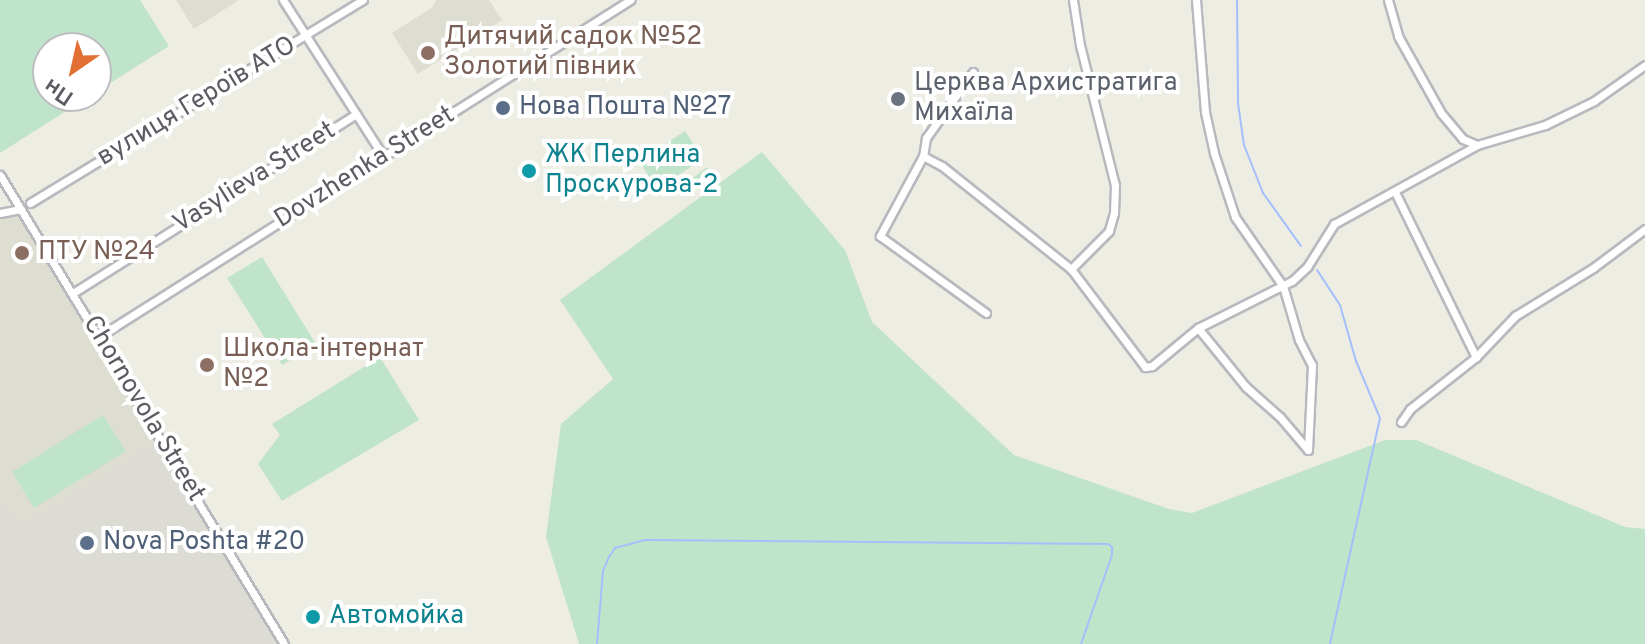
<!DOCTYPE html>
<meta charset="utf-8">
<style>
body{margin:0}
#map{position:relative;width:1645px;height:644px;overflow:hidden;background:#edede3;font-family:Overpass,sans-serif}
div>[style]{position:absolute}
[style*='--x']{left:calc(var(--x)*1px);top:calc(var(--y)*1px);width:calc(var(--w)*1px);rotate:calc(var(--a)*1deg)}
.industrial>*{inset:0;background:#dcdcd5}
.education>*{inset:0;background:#ddddd1}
.green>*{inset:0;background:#c0e4ca}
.stream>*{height:2px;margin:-1px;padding:0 1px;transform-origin:1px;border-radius:1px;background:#a5bffb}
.roads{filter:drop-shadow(2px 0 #b8b9bf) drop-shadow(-2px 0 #b8b9bf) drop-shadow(0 2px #b8b9bf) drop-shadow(0 -2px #b8b9bf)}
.minor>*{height:7px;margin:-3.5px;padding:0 3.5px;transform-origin:3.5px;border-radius:3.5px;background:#fff}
.dots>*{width:22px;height:22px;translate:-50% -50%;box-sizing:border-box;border:4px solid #fff;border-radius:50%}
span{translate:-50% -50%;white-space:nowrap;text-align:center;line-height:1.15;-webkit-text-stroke:8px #fff;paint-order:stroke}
.education-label{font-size:26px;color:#785e54}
.left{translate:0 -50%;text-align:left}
.worship-label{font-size:26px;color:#5b616d}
.street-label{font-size:26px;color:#5b5d63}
.service-label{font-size:26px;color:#4e5e75}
.culture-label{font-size:26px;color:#0d838f}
.north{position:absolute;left:32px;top:32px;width:80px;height:80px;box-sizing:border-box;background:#fff;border:2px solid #bdbec1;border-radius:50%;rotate:214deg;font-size:22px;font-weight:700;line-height:32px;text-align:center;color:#5b5d63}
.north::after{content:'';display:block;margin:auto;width:28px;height:36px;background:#e27034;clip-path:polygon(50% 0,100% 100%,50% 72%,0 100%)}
</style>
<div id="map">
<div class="industrial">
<div style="clip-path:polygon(158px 439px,280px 644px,0 644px,0 493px,20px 524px)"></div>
</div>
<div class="education">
<div style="clip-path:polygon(176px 0,239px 0,194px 29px)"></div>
<div style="clip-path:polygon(436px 0,489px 0,502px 20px,418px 74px,392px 33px,433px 7px)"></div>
<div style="clip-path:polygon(19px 212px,158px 439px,20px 524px,0 493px,0 216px)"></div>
</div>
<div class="green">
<div style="clip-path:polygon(0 0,140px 0,169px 46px,96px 92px,96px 48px,48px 48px,48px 96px,90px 96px,0 153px)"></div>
<div style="clip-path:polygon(685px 131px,703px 159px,657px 189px,639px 161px)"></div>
<div style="clip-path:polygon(762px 152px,845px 250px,872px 322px,1014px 455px,1169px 509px,1192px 513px,1385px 440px,1416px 440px,1625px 527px,1645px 529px,1645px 644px,579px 644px,546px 537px,561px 424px,613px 379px,560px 300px)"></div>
<div style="clip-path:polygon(707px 167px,713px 176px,695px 189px,689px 181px)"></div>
<div style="clip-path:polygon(262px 257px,316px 344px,282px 365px,227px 278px)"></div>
<div style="clip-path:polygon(380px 357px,419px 420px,282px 501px,258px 464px,280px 435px,272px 424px)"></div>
<div style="clip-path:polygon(103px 415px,126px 451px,34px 508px,12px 472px)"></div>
</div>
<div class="stream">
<div style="--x:1237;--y:0;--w:103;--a:89.4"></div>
<div style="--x:1238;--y:103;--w:42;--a:81.9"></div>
<div style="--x:1244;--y:145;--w:52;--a:68.4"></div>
<div style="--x:1263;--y:193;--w:65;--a:54.4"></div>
<div style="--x:1317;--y:270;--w:42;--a:56.7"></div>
<div style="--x:1340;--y:305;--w:58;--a:74.1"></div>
<div style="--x:1356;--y:361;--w:62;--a:67.2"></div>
<div style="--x:1380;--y:418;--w:231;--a:102.5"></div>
<div style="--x:597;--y:644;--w:73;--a:-85.3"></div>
<div style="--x:603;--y:571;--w:15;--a:-67"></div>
<div style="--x:609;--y:557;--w:11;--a:-56"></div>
<div style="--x:615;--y:548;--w:30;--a:-15"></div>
<div style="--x:644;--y:540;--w:464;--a:0.5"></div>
<div style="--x:1108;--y:544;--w:5;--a:37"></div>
<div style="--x:1112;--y:547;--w:8;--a:90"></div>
<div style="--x:1112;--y:555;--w:94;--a:109.2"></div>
</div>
<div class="roads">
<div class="minor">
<div style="--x:283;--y:0;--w:185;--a:57.3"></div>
<div style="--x:1073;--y:0;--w:46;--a:81.2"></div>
<div style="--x:1080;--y:45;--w:144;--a:76"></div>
<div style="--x:1115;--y:185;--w:28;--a:92"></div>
<div style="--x:1114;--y:213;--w:19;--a:106"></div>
<div style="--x:1109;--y:231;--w:54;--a:135"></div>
<div style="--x:1071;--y:269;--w:123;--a:52.9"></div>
<div style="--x:1145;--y:367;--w:7;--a:-8"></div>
<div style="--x:1152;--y:366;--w:60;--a:-39.6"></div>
<div style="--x:1198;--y:328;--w:105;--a:-26.6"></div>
<div style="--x:1292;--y:281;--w:21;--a:-43"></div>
<div style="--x:1307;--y:267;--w:51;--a:-57.9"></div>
<div style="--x:1334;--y:224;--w:163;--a:-28.9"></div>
<div style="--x:1477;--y:145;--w:71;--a:-16.4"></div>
<div style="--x:1545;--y:125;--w:55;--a:-26.1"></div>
<div style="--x:1594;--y:101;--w:62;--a:-35.2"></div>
<div style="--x:1196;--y:0;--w:112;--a:85.4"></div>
<div style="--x:1205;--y:112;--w:42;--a:77.6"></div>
<div style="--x:1214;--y:153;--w:67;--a:71.8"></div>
<div style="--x:1235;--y:217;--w:84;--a:55.2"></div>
<div style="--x:1283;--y:286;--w:56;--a:73.5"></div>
<div style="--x:1299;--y:340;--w:28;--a:63"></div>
<div style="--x:1312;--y:365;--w:85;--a:92.7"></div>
<div style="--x:1388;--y:0;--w:37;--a:74"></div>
<div style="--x:1398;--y:36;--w:88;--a:60.8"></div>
<div style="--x:1441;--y:113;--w:34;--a:50"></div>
<div style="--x:1463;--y:139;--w:15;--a:23"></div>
<div style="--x:973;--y:72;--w:81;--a:125.5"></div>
<div style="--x:926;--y:138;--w:18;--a:99"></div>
<div style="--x:923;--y:156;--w:91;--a:118.3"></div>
<div style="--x:880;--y:236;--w:131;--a:36"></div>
<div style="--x:923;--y:156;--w:21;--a:28"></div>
<div style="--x:942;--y:166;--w:165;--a:38.6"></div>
<div style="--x:0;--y:175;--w:548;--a:58.8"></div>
<div style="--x:1395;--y:192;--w:184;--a:63.9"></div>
<div style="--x:30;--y:203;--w:390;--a:-31.4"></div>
<div style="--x:0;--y:213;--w:21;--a:-11"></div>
<div style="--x:73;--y:293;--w:335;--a:-32.3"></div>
<div style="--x:1198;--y:328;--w:76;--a:50.9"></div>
<div style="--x:1246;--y:387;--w:45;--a:41.4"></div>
<div style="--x:1280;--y:417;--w:43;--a:49.7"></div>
<div style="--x:100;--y:336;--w:628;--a:-32.37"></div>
<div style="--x:1401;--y:422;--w:16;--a:-55"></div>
<div style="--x:1410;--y:409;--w:84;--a:-38.2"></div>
<div style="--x:1476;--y:357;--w:57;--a:-46.4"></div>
<div style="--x:1515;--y:316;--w:92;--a:-31.6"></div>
<div style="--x:1593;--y:268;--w:65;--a:-36.9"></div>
</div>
</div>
<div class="dots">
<div style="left:428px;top:53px;background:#8d6e63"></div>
<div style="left:898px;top:99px;background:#6b7280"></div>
<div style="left:503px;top:108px;background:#5c6f8a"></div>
<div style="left:529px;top:171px;background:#0f9aa8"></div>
<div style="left:22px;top:253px;background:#8d6e63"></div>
<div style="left:207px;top:365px;background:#8d6e63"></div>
<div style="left:87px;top:543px;background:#5c6f8a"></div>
<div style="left:313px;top:617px;background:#0f9aa8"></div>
</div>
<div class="education-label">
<span class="left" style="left:444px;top:53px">Дитячий садок №52<br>Золотий півник</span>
<span class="left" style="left:38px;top:253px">ПТУ №24</span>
<span class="left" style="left:223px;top:365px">Школа-інтернат<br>№2</span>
</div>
<div class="worship-label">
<span class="left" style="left:914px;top:99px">Церква Архистратига<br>Михаїла</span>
</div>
<div class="street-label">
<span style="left:197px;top:102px;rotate:-31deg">вулиця Героїв АТО</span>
<span style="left:365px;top:168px;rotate:-32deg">Dovzhenka Street</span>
<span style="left:255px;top:178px;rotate:-32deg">Vasylieva Street</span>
<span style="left:143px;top:409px;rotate:59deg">Chornovola Street</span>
</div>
<div class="service-label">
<span class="left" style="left:519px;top:108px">Нова Пошта №27</span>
<span class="left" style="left:103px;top:543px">Nova Poshta #20</span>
</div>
<div class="culture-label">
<span class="left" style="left:545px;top:171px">ЖК Перлина<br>Проскурова-2</span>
<span class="left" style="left:329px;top:617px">Автомойка</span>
</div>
<div class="north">Пн</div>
</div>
